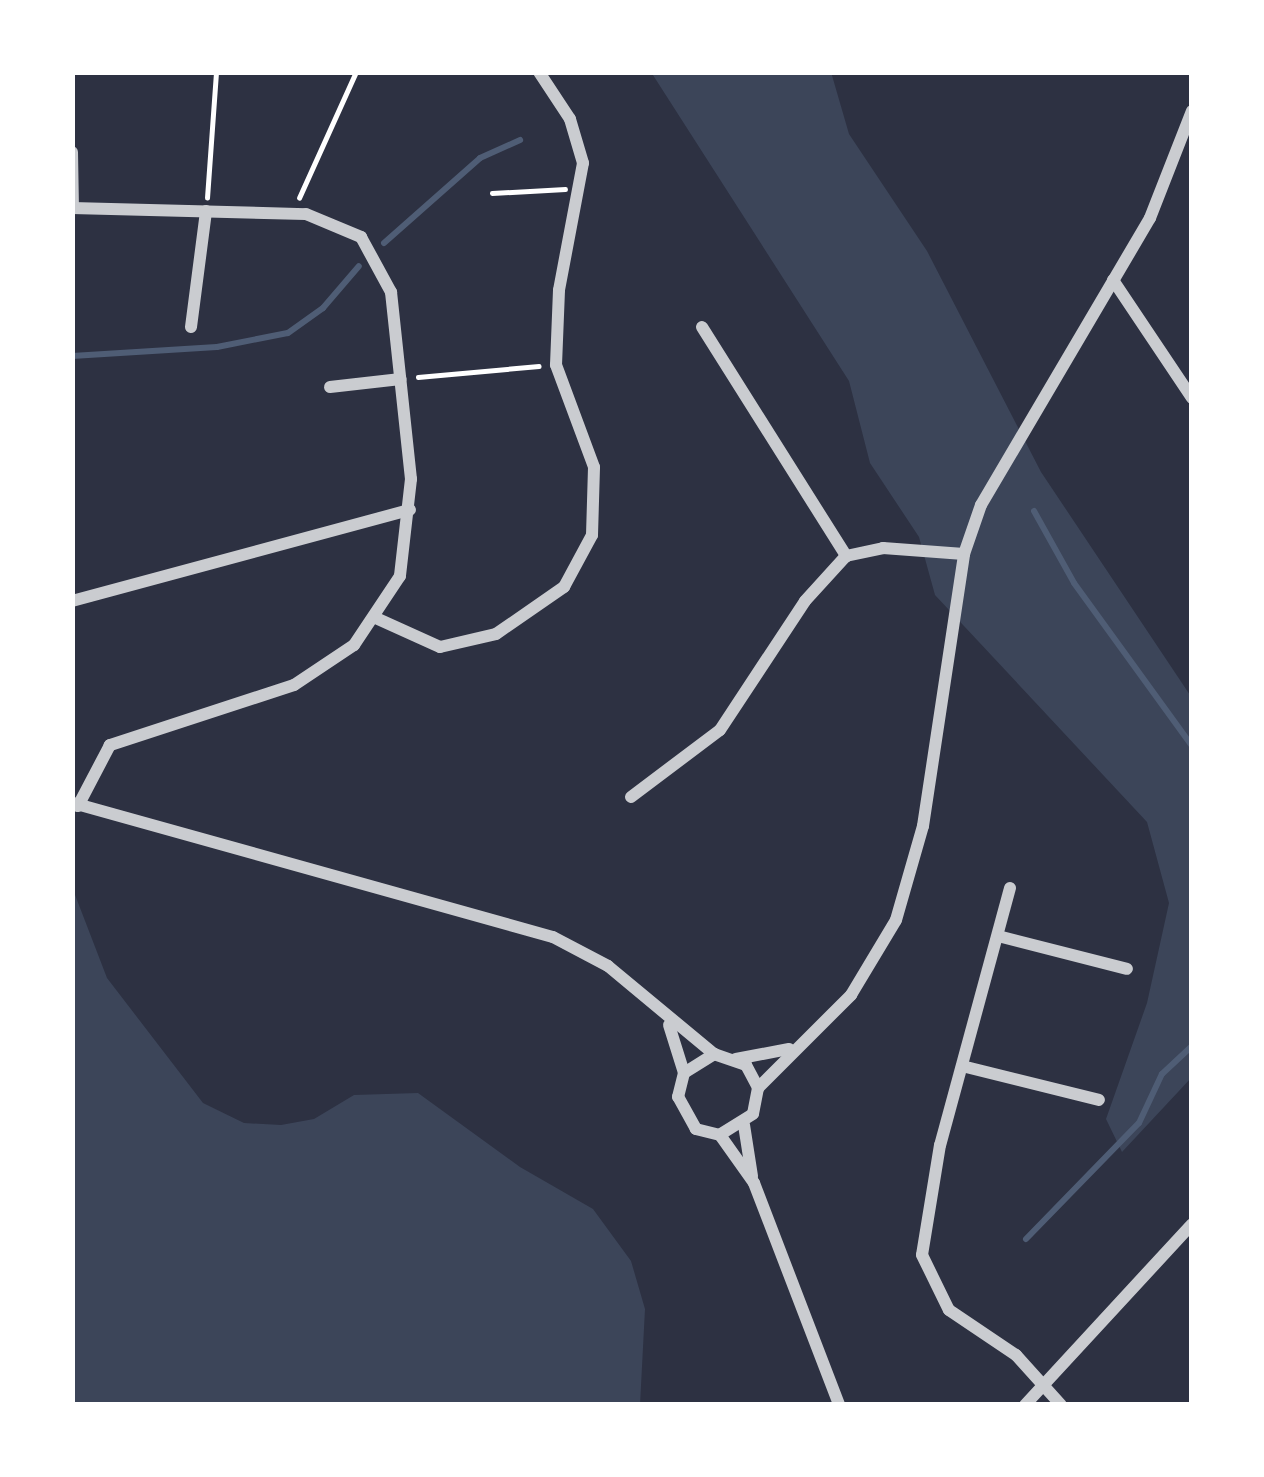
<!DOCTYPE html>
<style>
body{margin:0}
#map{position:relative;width:1264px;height:1477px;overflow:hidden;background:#2d3142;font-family:Overpass,sans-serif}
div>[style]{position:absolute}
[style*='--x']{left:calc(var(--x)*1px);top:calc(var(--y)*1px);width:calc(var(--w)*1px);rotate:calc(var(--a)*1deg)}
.green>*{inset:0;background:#3c4559}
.stream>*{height:6px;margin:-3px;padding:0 3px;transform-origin:3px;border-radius:3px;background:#4f5d75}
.path>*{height:4.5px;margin:-2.25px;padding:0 2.25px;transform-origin:2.25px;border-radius:2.25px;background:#fff}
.minor>*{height:12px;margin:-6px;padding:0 6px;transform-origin:6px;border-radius:6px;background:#caccd0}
span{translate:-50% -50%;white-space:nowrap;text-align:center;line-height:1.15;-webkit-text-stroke:12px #fff;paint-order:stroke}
.frame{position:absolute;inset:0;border:75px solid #fff;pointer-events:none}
</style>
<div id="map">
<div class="green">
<div style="clip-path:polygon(651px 72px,831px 72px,849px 134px,927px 251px,1041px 472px,1192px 698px,1192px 1077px,1122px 1152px,1106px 1119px,1147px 1003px,1169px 903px,1147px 822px,935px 595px,919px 537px,870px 463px,849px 381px)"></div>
<div style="clip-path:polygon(72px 887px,107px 978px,203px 1103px,244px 1123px,281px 1125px,314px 1119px,354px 1095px,418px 1093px,520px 1167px,593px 1209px,631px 1261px,645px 1309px,640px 1405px,72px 1405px)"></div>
</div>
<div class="stream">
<div style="--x:384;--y:243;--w:128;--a:-41.5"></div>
<div style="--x:480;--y:158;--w:44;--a:-24.2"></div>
<div style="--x:72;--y:356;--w:145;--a:-3.6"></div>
<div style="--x:217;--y:347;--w:72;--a:-11.2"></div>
<div style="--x:288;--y:333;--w:43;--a:-35.5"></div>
<div style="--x:323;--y:308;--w:55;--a:-49.4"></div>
<div style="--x:1034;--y:511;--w:82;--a:60.9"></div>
<div style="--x:1074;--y:583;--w:201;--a:54.1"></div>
<div style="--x:1026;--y:1239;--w:162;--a:-45.8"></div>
<div style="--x:1139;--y:1123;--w:54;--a:-64.9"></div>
<div style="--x:1162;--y:1074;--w:41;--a:-43"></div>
</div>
<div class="path">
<div style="--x:492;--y:193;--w:73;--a:-3.1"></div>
<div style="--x:207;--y:198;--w:126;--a:-85.9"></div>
<div style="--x:299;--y:198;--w:138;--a:-65.7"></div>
<div style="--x:418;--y:377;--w:121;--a:-5.2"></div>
</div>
<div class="minor">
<div style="--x:72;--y:152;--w:56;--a:89"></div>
<div style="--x:72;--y:208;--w:234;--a:1.5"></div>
<div style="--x:306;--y:214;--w:60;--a:22.7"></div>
<div style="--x:361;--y:237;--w:63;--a:61.4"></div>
<div style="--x:391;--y:292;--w:188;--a:83.9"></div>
<div style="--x:411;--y:479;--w:98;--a:96.5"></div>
<div style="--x:400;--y:576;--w:83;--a:123.7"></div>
<div style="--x:354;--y:645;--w:72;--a:146.3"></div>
<div style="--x:294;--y:685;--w:194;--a:161.9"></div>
<div style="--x:110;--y:745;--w:69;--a:117.7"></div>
<div style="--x:1113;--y:280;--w:142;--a:56.2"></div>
<div style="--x:191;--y:327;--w:117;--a:-82.6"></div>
<div style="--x:702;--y:327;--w:271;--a:57.8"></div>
<div style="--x:330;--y:387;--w:71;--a:-6.4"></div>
<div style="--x:72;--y:601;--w:350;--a:-15.1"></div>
<div style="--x:378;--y:619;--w:68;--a:24.3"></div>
<div style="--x:440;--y:647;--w:57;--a:-13.1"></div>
<div style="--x:496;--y:634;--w:83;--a:-34.7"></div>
<div style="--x:564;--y:587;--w:59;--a:-61.7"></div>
<div style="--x:592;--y:535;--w:68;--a:-88.3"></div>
<div style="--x:594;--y:467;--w:109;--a:-110.4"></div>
<div style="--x:556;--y:365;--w:75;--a:-87.7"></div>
<div style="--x:559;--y:290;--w:129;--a:-79.3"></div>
<div style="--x:583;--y:163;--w:46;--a:-106.5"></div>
<div style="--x:570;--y:119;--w:56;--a:-123.4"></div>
<div style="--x:631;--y:797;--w:111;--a:-37"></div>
<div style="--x:720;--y:730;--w:154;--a:-56.6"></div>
<div style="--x:805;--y:601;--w:61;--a:-47.7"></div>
<div style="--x:846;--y:556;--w:38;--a:-12"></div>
<div style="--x:883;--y:548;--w:81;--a:4.2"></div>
<div style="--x:73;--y:803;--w:498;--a:15.6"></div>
<div style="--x:553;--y:937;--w:62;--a:27.8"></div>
<div style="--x:608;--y:966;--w:138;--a:39.7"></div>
<div style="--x:714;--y:1054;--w:34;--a:19"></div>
<div style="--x:746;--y:1065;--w:26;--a:62"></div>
<div style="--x:758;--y:1088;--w:26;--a:101"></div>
<div style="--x:753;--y:1114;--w:39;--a:148"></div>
<div style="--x:720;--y:1135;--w:25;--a:-166"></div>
<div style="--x:696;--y:1129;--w:37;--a:-119"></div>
<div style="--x:678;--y:1097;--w:25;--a:-76"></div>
<div style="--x:684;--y:1073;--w:36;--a:-32"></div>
<div style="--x:1010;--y:888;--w:266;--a:105.2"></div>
<div style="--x:940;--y:1145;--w:111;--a:99.3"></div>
<div style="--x:922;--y:1255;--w:61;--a:63.9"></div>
<div style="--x:949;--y:1310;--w:81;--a:33.9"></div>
<div style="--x:1016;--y:1355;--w:67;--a:48"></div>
<div style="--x:998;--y:936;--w:133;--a:14.3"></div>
<div style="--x:669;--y:1025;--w:50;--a:72.6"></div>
<div style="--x:736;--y:1059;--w:54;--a:-10.7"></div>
<div style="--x:962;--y:1066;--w:141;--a:13.9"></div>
<div style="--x:758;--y:1088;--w:132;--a:-45"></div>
<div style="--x:851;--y:995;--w:87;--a:-59"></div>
<div style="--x:896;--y:920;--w:98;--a:-74"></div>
<div style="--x:923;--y:826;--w:275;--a:-81.4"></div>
<div style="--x:964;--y:554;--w:52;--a:-70.9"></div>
<div style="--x:981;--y:505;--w:333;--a:-59.5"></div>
<div style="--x:1150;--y:218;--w:115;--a:-68.6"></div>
<div style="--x:744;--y:1125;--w:52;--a:81.1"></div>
<div style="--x:720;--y:1135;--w:59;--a:54.7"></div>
<div style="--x:754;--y:1183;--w:238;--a:69"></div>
<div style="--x:1025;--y:1405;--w:246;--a:-47.3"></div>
</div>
<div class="frame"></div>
</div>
